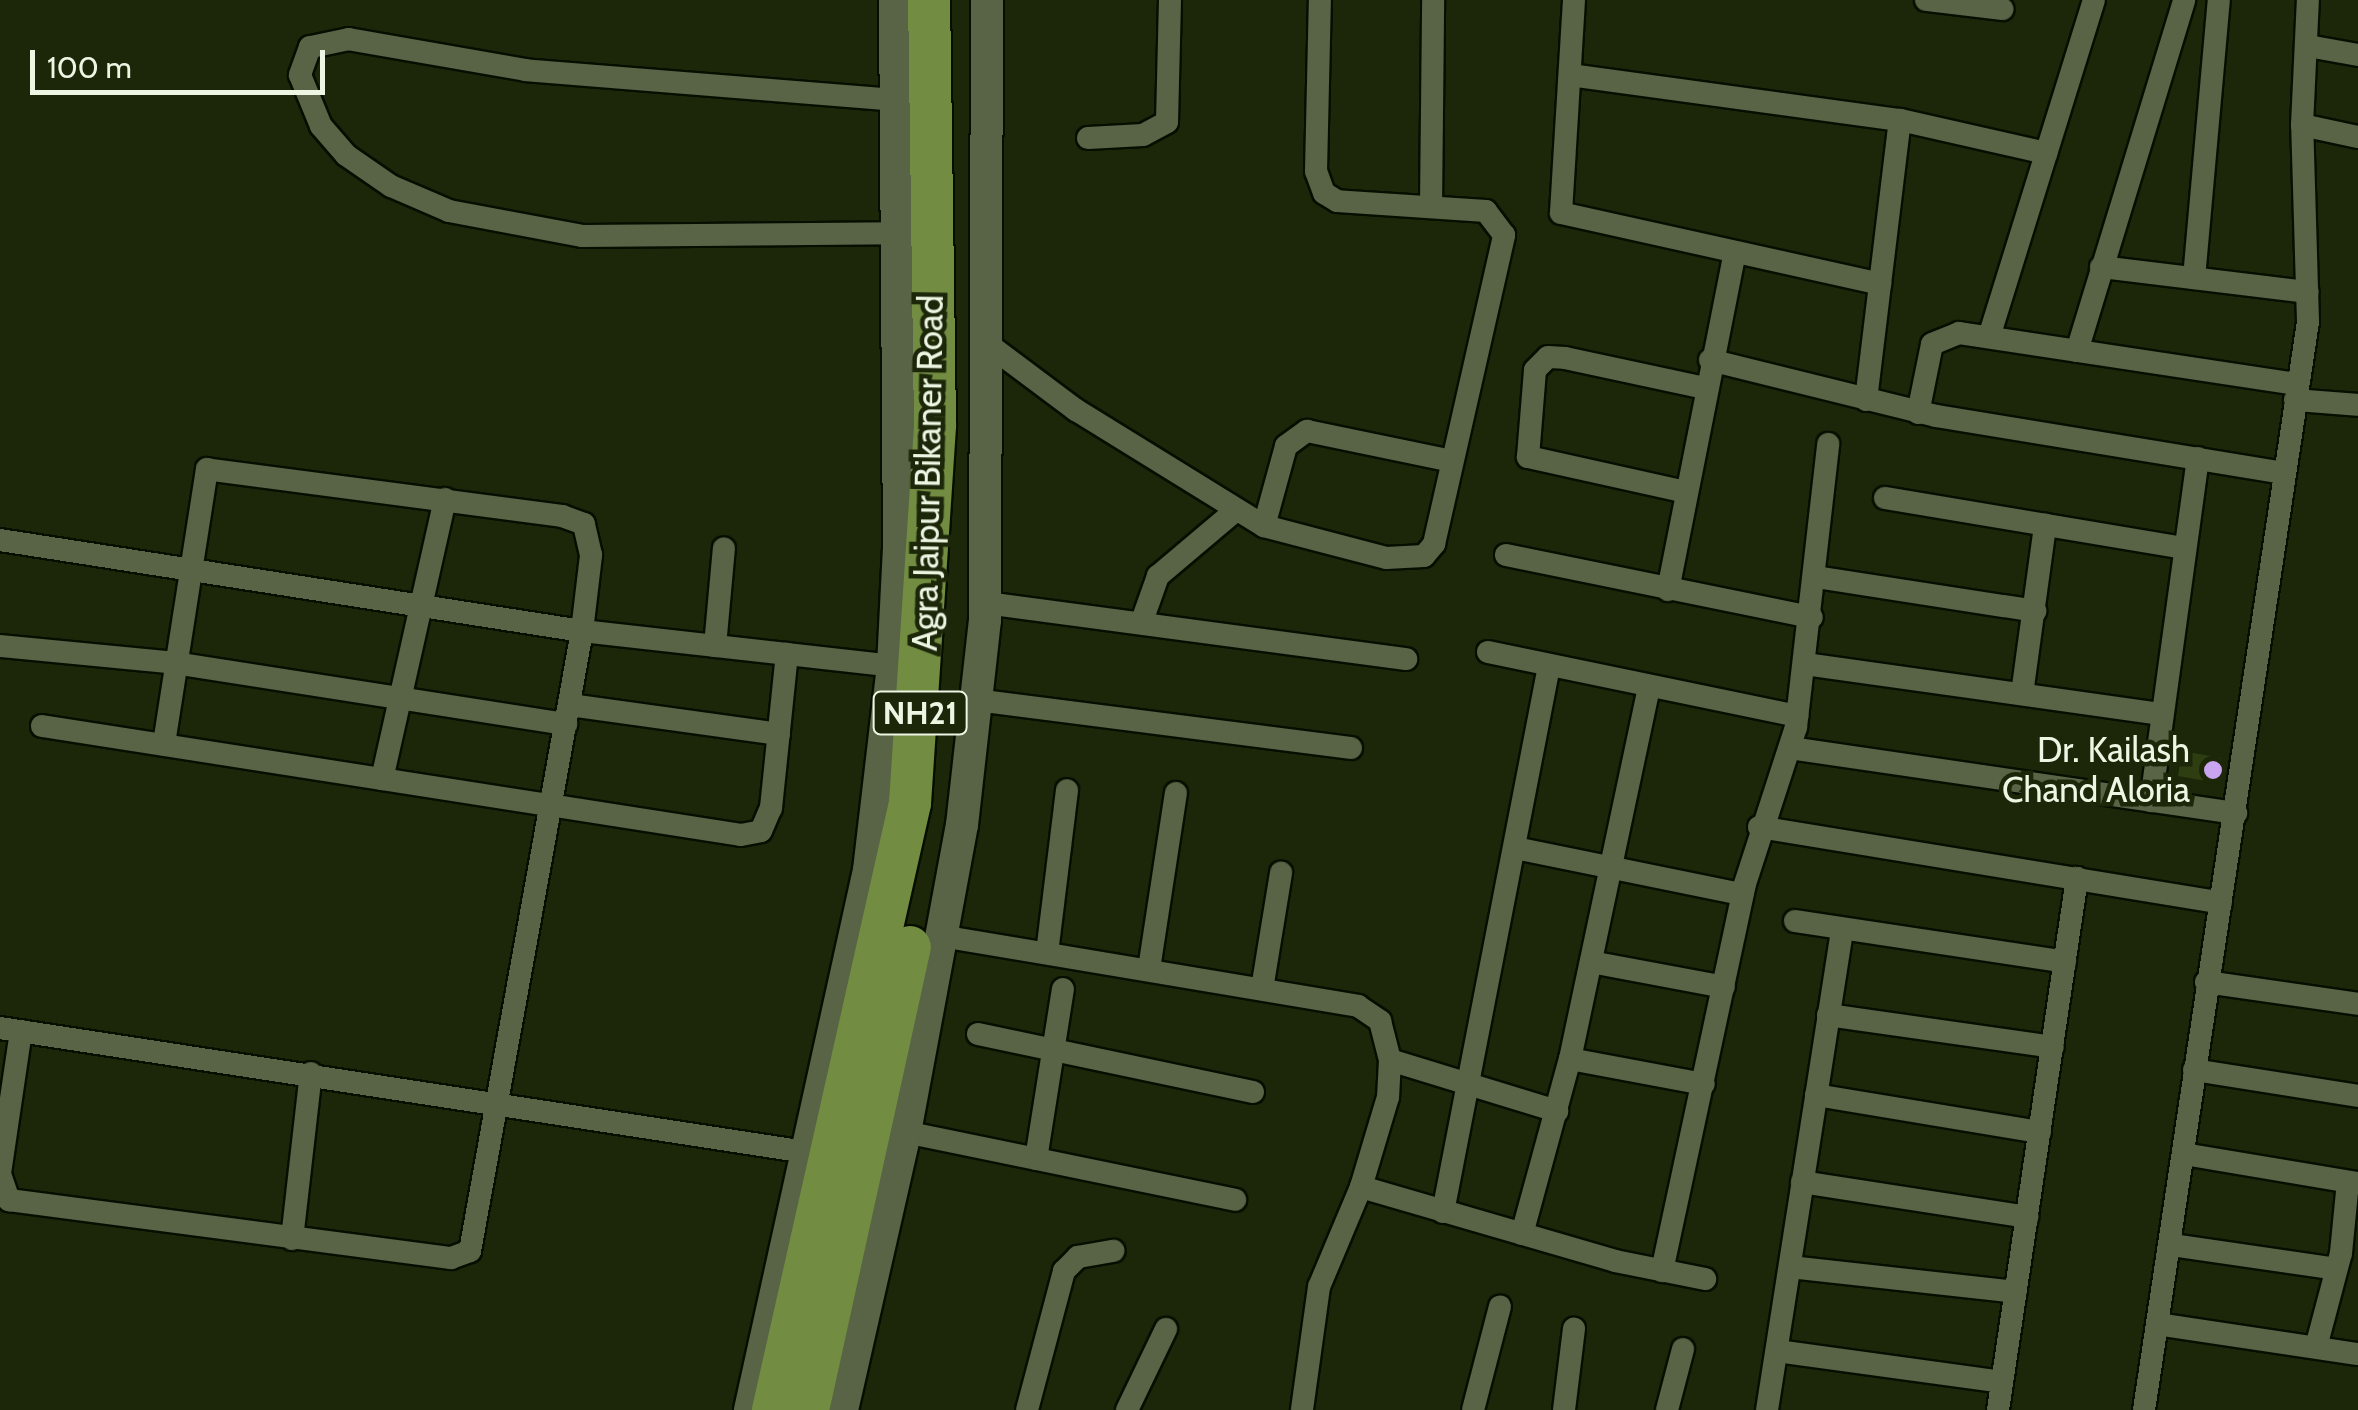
<!DOCTYPE html>
<style>
body{margin:0}
#map{position:relative;width:2358px;height:1410px;overflow:hidden;background:#1c2609;font-family:Cabin,sans-serif}
div>[style]{position:absolute}
[style*='--x']{left:calc(var(--x)*1px);top:calc(var(--y)*1px);width:calc(var(--w)*1px);rotate:calc(var(--a)*1deg)}
.building>*{inset:0;background:#2f3e11}
.roads{filter:drop-shadow(2px 0 #070e00) drop-shadow(-2px 0 #070e00) drop-shadow(0 2px #070e00) drop-shadow(0 -2px #070e00)}
.street>*{height:22px;margin:-11px;padding:0 11px;transform-origin:11px;border-radius:11px;background:#586445}
.secondary>*{height:32px;margin:-16px;padding:0 16px;transform-origin:16px;border-radius:16px;background:#586445}
.highway>*{height:42px;margin:-21px;padding:0 21px;transform-origin:21px;border-radius:21px;background:#728d41}
.dots>*{width:28px;height:28px;translate:-50% -50%;box-sizing:border-box;border:5px solid #1c2609;border-radius:50%}
span{translate:-50% -50%;white-space:nowrap;text-align:center;line-height:1.15;-webkit-text-stroke:9px #1c2609;paint-order:stroke}
.shield-label span{padding:2px 8px;background:#1c2609;border:2px solid;border-radius:8px;-webkit-text-stroke-width:0}
.shield-label{font-size:32px;color:#edf5e3;font-weight:700}
.street-label{font-size:35px;color:#edf5e3}
.poi-label{font-size:35px;color:#edf5e3}
.right{translate:-100% -50%;text-align:right}
.scale{position:absolute;left:30px;top:50px;width:295px;height:45px;box-sizing:border-box;border:5px solid #edf5e3;border-top:0;padding-left:12px;font-size:30px;line-height:35px;white-space:nowrap;color:#edf5e3;-webkit-text-stroke:8px #1c2609;paint-order:stroke}
</style>
<div id="map">
<div class="building">
<div style="clip-path:polygon(2182px 751px,2222px 758px,2218px 783px,2178px 776px)"></div>
</div>
<div class="roads">
<div class="street">
<div style="--x:1574;--y:0;--w:213;--a:93.5"></div>
<div style="--x:1561;--y:213;--w:327;--a:12.5"></div>
<div style="--x:1926;--y:0;--w:77;--a:6.8"></div>
<div style="--x:2308;--y:46;--w:51;--a:10.2"></div>
<div style="--x:1570;--y:75;--w:333;--a:7.8"></div>
<div style="--x:1900;--y:120;--w:150;--a:12.7"></div>
<div style="--x:896;--y:100;--w:371;--a:-175.4"></div>
<div style="--x:526;--y:70;--w:180;--a:-170.1"></div>
<div style="--x:349;--y:39;--w:40;--a:168"></div>
<div style="--x:310;--y:47;--w:30;--a:110"></div>
<div style="--x:300;--y:75;--w:55;--a:67.6"></div>
<div style="--x:321;--y:126;--w:38;--a:49"></div>
<div style="--x:346;--y:155;--w:55;--a:34.6"></div>
<div style="--x:391;--y:186;--w:63;--a:23.3"></div>
<div style="--x:449;--y:211;--w:135;--a:10.6"></div>
<div style="--x:582;--y:236;--w:315;--a:-0.5"></div>
<div style="--x:2302;--y:125;--w:57;--a:12.1"></div>
<div style="--x:1088;--y:138;--w:55;--a:-3.1"></div>
<div style="--x:1143;--y:135;--w:27;--a:-28"></div>
<div style="--x:1167;--y:122;--w:122;--a:-88.6"></div>
<div style="--x:1431;--y:206;--w:206;--a:-89.4"></div>
<div style="--x:2101;--y:267;--w:208;--a:6.9"></div>
<div style="--x:2194;--y:278;--w:279;--a:-84.9"></div>
<div style="--x:1989;--y:337;--w:353;--a:-72.7"></div>
<div style="--x:989;--y:345;--w:109;--a:36.8"></div>
<div style="--x:1076;--y:410;--w:221;--a:31.7"></div>
<div style="--x:1264;--y:526;--w:126;--a:14.7"></div>
<div style="--x:1386;--y:558;--w:38;--a:-3"></div>
<div style="--x:1424;--y:556;--w:16;--a:-50"></div>
<div style="--x:1434;--y:544;--w:317;--a:-77.2"></div>
<div style="--x:1504;--y:235;--w:30;--a:-127"></div>
<div style="--x:1486;--y:211;--w:149;--a:-176.2"></div>
<div style="--x:1337;--y:201;--w:15;--a:-148"></div>
<div style="--x:1324;--y:193;--w:23;--a:-110"></div>
<div style="--x:1316;--y:171;--w:171;--a:-88.7"></div>
<div style="--x:2077;--y:351;--w:367;--a:-73"></div>
<div style="--x:1710;--y:360;--w:233;--a:13.9"></div>
<div style="--x:1936;--y:416;--w:353;--a:9.3"></div>
<div style="--x:1866;--y:400;--w:282;--a:-83.1"></div>
<div style="--x:2295;--y:400;--w:63;--a:4.5"></div>
<div style="--x:1918;--y:413;--w:70;--a:-78.5"></div>
<div style="--x:1932;--y:344;--w:29;--a:-22"></div>
<div style="--x:1959;--y:333;--w:341;--a:8.6"></div>
<div style="--x:1686;--y:492;--w:162;--a:-167.5"></div>
<div style="--x:1528;--y:457;--w:87;--a:-85.4"></div>
<div style="--x:1535;--y:370;--w:18;--a:-45"></div>
<div style="--x:1548;--y:357;--w:17;--a:3"></div>
<div style="--x:1565;--y:358;--w:143;--a:12.1"></div>
<div style="--x:1885;--y:498;--w:304;--a:9.5"></div>
<div style="--x:1264;--y:526;--w:83;--a:-74.6"></div>
<div style="--x:1286;--y:446;--w:26;--a:-36"></div>
<div style="--x:1307;--y:431;--w:148;--a:11.7"></div>
<div style="--x:0;--y:540;--w:589;--a:8.89"></div>
<div style="--x:582;--y:631;--w:313;--a:6.4"></div>
<div style="--x:1506;--y:555;--w:312;--a:11.5"></div>
<div style="--x:1816;--y:577;--w:222;--a:8.8"></div>
<div style="--x:1668;--y:590;--w:340;--a:-78.8"></div>
<div style="--x:986;--y:603;--w:424;--a:7.6"></div>
<div style="--x:1142;--y:621;--w:48;--a:-70.4"></div>
<div style="--x:1158;--y:576;--w:102;--a:-40.2"></div>
<div style="--x:0;--y:646;--w:176;--a:5.5"></div>
<div style="--x:175;--y:663;--w:396;--a:8.9"></div>
<div style="--x:715;--y:646;--w:98;--a:-84.8"></div>
<div style="--x:1488;--y:652;--w:316;--a:11.7"></div>
<div style="--x:1805;--y:664;--w:360;--a:8"></div>
<div style="--x:2022;--y:694;--w:171;--a:-82.2"></div>
<div style="--x:976;--y:700;--w:378;--a:7.3"></div>
<div style="--x:570;--y:705;--w:211;--a:7.9"></div>
<div style="--x:42;--y:726;--w:707;--a:8.86"></div>
<div style="--x:741;--y:835;--w:20;--a:-11"></div>
<div style="--x:761;--y:831;--w:25;--a:-67"></div>
<div style="--x:771;--y:808;--w:155;--a:-84.1"></div>
<div style="--x:1790;--y:748;--w:451;--a:8.3"></div>
<div style="--x:382;--y:779;--w:287;--a:-77.3"></div>
<div style="--x:2151;--y:801;--w:346;--a:-82.2"></div>
<div style="--x:1759;--y:827;--w:468;--a:9.3"></div>
<div style="--x:1515;--y:848;--w:232;--a:11.5"></div>
<div style="--x:1795;--y:921;--w:273;--a:8.6"></div>
<div style="--x:941;--y:936;--w:423;--a:9.5"></div>
<div style="--x:1358;--y:1006;--w:27;--a:34"></div>
<div style="--x:1380;--y:1021;--w:40;--a:75.6"></div>
<div style="--x:1390;--y:1060;--w:37;--a:93"></div>
<div style="--x:1388;--y:1097;--w:94;--a:106.7"></div>
<div style="--x:1361;--y:1187;--w:108;--a:112.8"></div>
<div style="--x:1319;--y:1287;--w:124;--a:97.9"></div>
<div style="--x:1047;--y:953;--w:164;--a:-83"></div>
<div style="--x:1591;--y:962;--w:135;--a:10.6"></div>
<div style="--x:1149;--y:969;--w:178;--a:-81.3"></div>
<div style="--x:2206;--y:982;--w:154;--a:8.2"></div>
<div style="--x:1262;--y:989;--w:118;--a:-80.7"></div>
<div style="--x:1828;--y:1015;--w:227;--a:8.1"></div>
<div style="--x:0;--y:1028;--w:815;--a:8.75"></div>
<div style="--x:21;--y:1031;--w:145;--a:98.4"></div>
<div style="--x:0;--y:1174;--w:28;--a:71"></div>
<div style="--x:9;--y:1200;--w:446;--a:7.5"></div>
<div style="--x:451;--y:1258;--w:20;--a:-20"></div>
<div style="--x:470;--y:1251;--w:630;--a:-79.76"></div>
<div style="--x:582;--y:631;--w:77;--a:-83.2"></div>
<div style="--x:591;--y:555;--w:32;--a:-103"></div>
<div style="--x:584;--y:524;--w:23;--a:-160"></div>
<div style="--x:562;--y:516;--w:358;--a:-172.5"></div>
<div style="--x:207;--y:469;--w:279;--a:98.9"></div>
<div style="--x:978;--y:1034;--w:281;--a:11.9"></div>
<div style="--x:1570;--y:1059;--w:136;--a:10.6"></div>
<div style="--x:1390;--y:1060;--w:175;--a:17"></div>
<div style="--x:2194;--y:1070;--w:166;--a:9"></div>
<div style="--x:1816;--y:1095;--w:227;--a:9.4"></div>
<div style="--x:905;--y:1132;--w:337;--a:11.6"></div>
<div style="--x:2184;--y:1154;--w:176;--a:9.5"></div>
<div style="--x:1036;--y:1159;--w:172;--a:-81"></div>
<div style="--x:1802;--y:1182;--w:228;--a:8.8"></div>
<div style="--x:1361;--y:1187;--w:265;--a:16.2"></div>
<div style="--x:1615;--y:1261;--w:92;--a:11.3"></div>
<div style="--x:1443;--y:1212;--w:556;--a:-79.01"></div>
<div style="--x:1522;--y:1234;--w:181;--a:-74.7"></div>
<div style="--x:1570;--y:1059;--w:380;--a:-78"></div>
<div style="--x:292;--y:1239;--w:167;--a:-83.5"></div>
<div style="--x:2172;--y:1245;--w:166;--a:8.3"></div>
<div style="--x:1790;--y:1267;--w:227;--a:6.3"></div>
<div style="--x:1662;--y:1271;--w:393;--a:-77.9"></div>
<div style="--x:1744;--y:887;--w:168;--a:-72"></div>
<div style="--x:1796;--y:727;--w:285;--a:-83.5"></div>
<div style="--x:2157;--y:1324;--w:203;--a:8.5"></div>
<div style="--x:2316;--y:1347;--w:97;--a:-75.1"></div>
<div style="--x:2341;--y:1253;--w:71;--a:-84.4"></div>
<div style="--x:1777;--y:1351;--w:227;--a:7.8"></div>
<div style="--x:1027;--y:1410;--w:144;--a:-75.1"></div>
<div style="--x:1064;--y:1271;--w:20;--a:-45"></div>
<div style="--x:1078;--y:1257;--w:36;--a:-10"></div>
<div style="--x:1127;--y:1410;--w:90;--a:-64.3"></div>
<div style="--x:1473;--y:1410;--w:107;--a:-75.4"></div>
<div style="--x:1564;--y:1410;--w:82;--a:-83"></div>
<div style="--x:1667;--y:1410;--w:63;--a:-75.3"></div>
<div style="--x:1767;--y:1410;--w:487;--a:-81.1"></div>
<div style="--x:1998;--y:1410;--w:538;--a:-81.55"></div>
<div style="--x:2144;--y:1410;--w:1100;--a:-81.43"></div>
<div style="--x:2308;--y:322;--w:197;--a:-91.7"></div>
<div style="--x:2302;--y:125;--w:125;--a:-87.3"></div>
</div>
<div class="secondary">
<div style="--x:750;--y:1410;--w:553;--a:-77.57"></div>
<div style="--x:869;--y:870;--w:205;--a:-83.3"></div>
<div style="--x:893;--y:666;--w:117;--a:-87.1"></div>
<div style="--x:899;--y:549;--w:549;--a:-90.42"></div>
<div style="--x:842;--y:1410;--w:285;--a:-77.2"></div>
<div style="--x:905;--y:1132;--w:312;--a:-79.5"></div>
<div style="--x:962;--y:825;--w:206;--a:-83.6"></div>
<div style="--x:985;--y:620;--w:620;--a:-89.82"></div>
</div>
<div class="highway">
<div style="--x:773;--y:1410;--w:622;--a:-77.28"></div>
<div style="--x:910;--y:803;--w:380;--a:-86.2"></div>
<div style="--x:935;--y:424;--w:424;--a:-90.8"></div>
<div style="--x:808;--y:1410;--w:474;--a:-77.6"></div>
</div>
</div>
<div class="dots">
<div style="left:2213px;top:770px;background:#c8a5ee"></div>
</div>
<div class="shield-label">
<span style="left:920px;top:713px">NH21</span>
</div>
<div class="street-label">
<span style="left:928px;top:473px;rotate:-89deg">Agra Jaipur Bikaner Road</span>
</div>
<div class="poi-label">
<span class="right" style="left:2190px;top:770px">Dr. Kailash<br>Chand Aloria</span>
</div>
<div class="scale">100 m</div>
</div>
